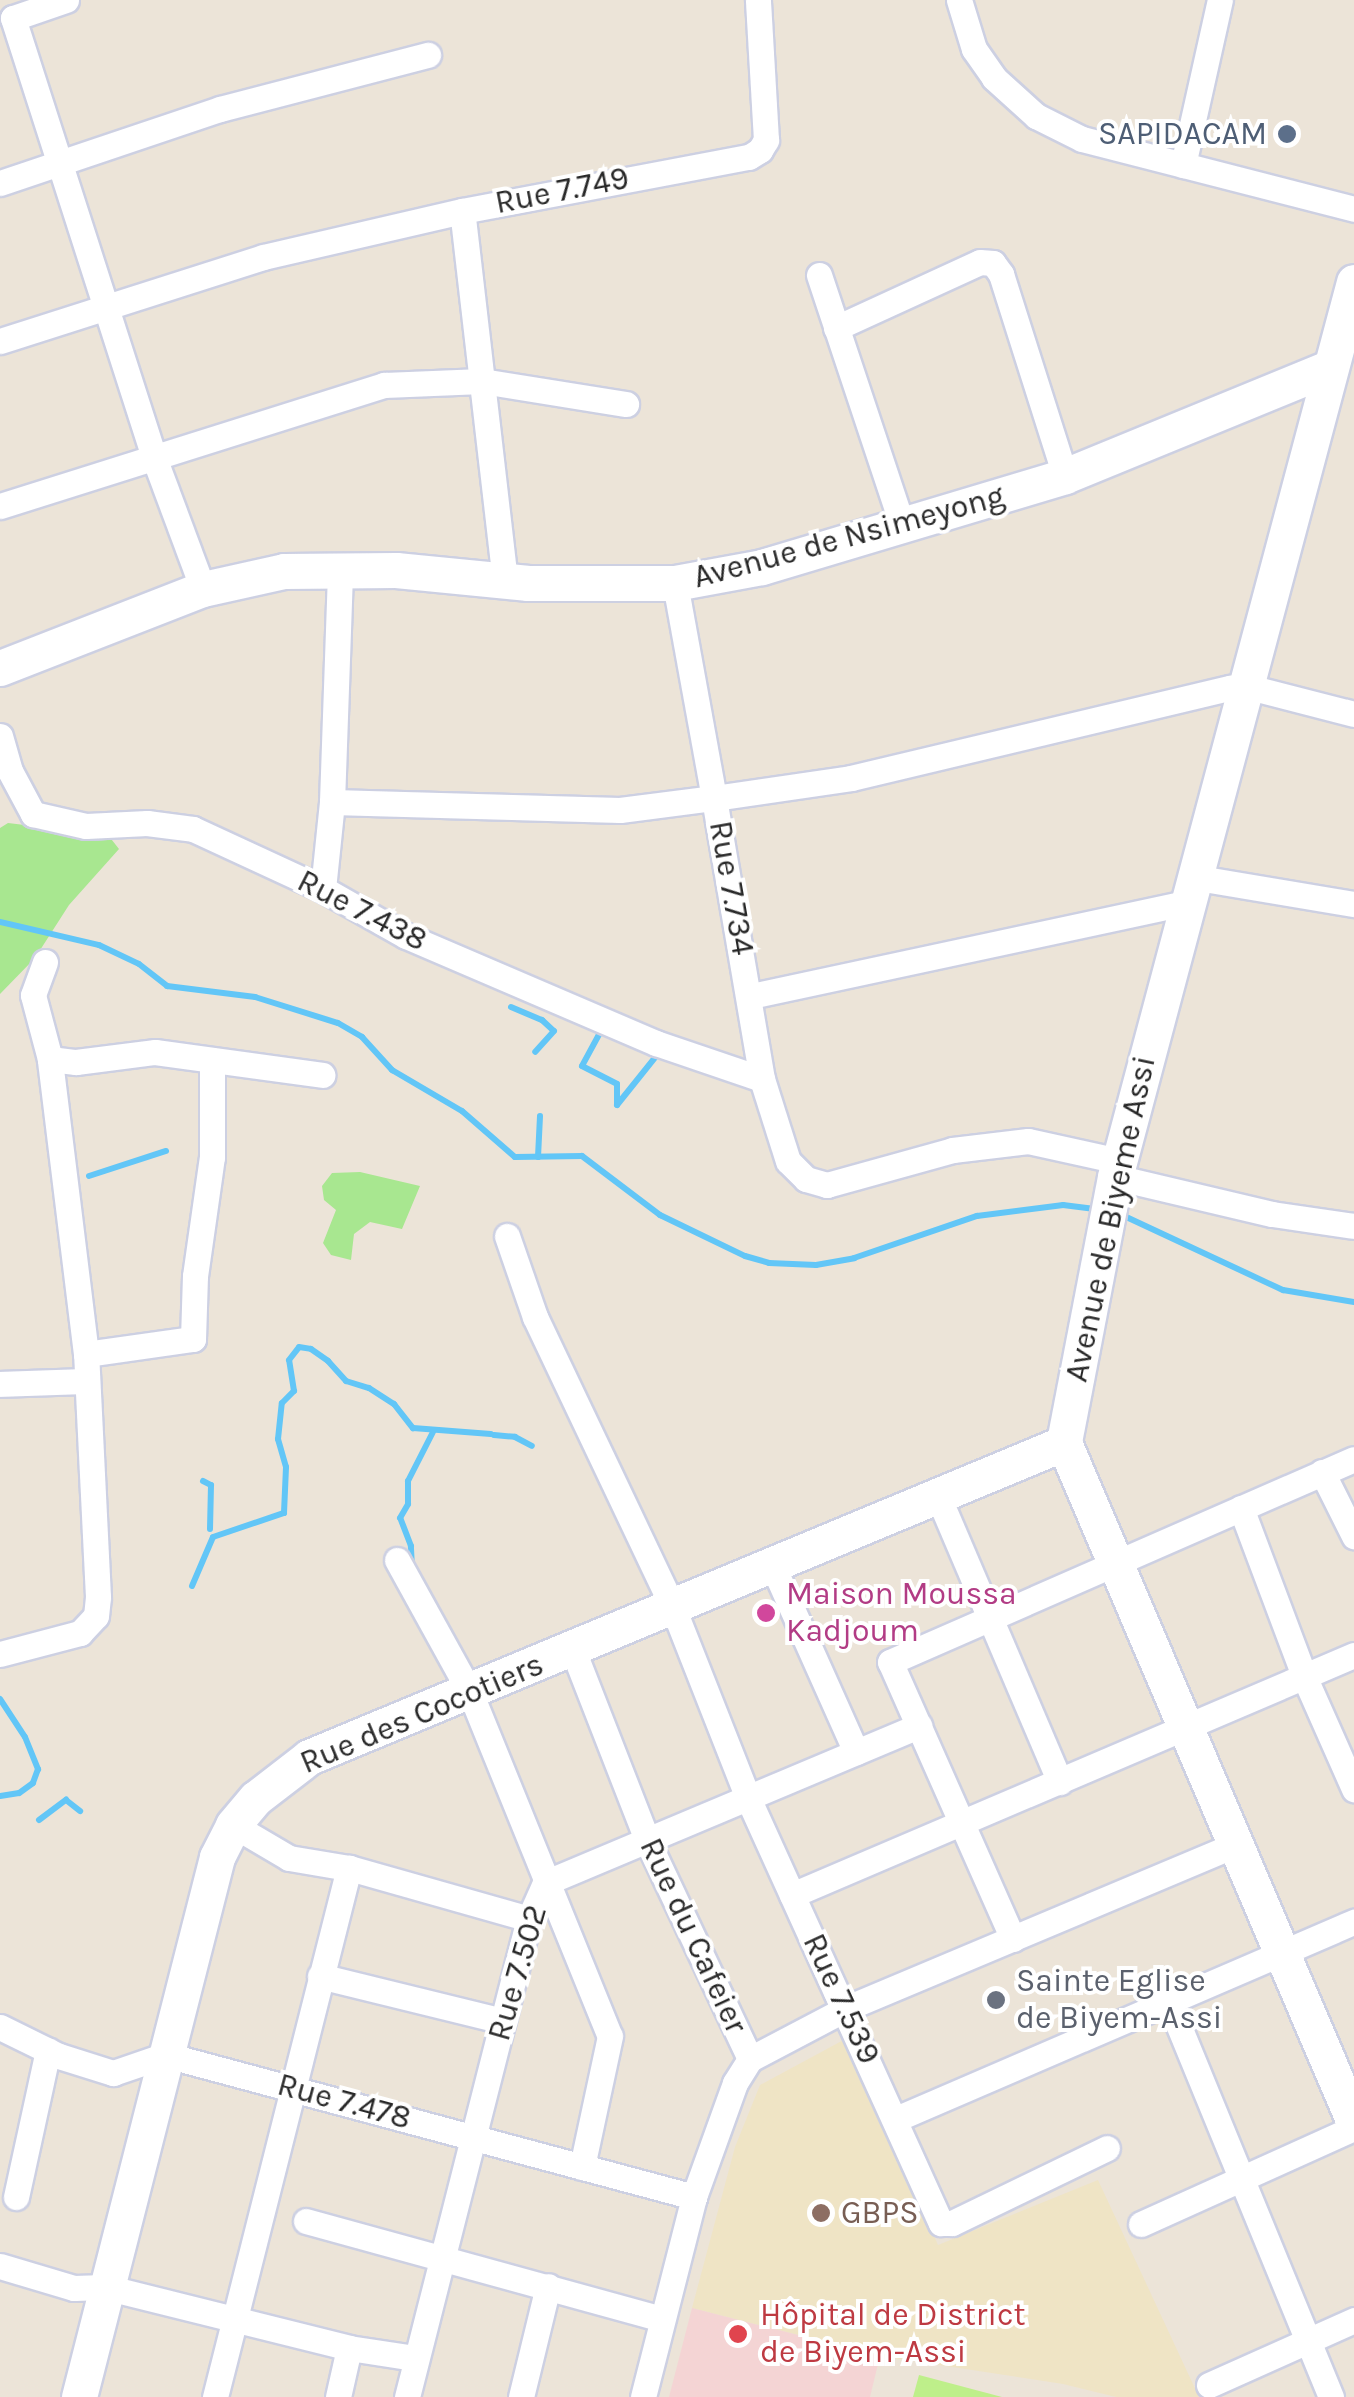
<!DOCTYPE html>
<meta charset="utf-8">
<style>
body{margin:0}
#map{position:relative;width:1354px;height:2397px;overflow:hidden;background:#ece4d8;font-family:Karla,sans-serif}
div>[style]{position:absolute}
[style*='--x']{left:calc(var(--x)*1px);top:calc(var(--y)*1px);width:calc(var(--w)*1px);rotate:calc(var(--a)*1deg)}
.education>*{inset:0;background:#efe4c5}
.medical>*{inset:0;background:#f4d4d4}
.green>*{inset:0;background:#a8e790}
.pitch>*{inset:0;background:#beef8a}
.stream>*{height:6px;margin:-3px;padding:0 3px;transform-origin:3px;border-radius:3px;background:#62c6f7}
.roads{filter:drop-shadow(2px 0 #cdd0e2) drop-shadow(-2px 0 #cdd0e2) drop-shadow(0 2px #cdd0e2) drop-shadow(0 -2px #cdd0e2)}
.street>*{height:25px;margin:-12.5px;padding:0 12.5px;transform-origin:12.5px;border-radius:12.5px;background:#fff}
.secondary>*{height:35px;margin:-17.5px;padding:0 17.5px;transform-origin:17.5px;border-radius:17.5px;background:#fff}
.dots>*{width:28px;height:28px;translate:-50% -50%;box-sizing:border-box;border:5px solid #fff;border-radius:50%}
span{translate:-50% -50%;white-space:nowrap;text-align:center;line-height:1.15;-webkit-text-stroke:8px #fff;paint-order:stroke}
.service-label{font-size:32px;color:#4e5e75}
.right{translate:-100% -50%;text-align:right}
.street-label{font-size:32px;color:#282828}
.hotel-label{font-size:32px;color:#b23c85}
.left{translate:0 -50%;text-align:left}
.worship-label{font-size:32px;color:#5b616d}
.education-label{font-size:32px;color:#785e54}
.health-label{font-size:32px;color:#be3a42}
</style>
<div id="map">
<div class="education">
<div style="clip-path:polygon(849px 2037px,938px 2245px,1098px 2180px,1199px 2397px,1116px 2397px,1063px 2384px,880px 2356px,692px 2308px,735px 2147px,760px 2085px)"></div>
</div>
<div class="medical">
<div style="clip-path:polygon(692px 2308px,880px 2356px,870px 2397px,669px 2397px)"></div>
</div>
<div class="green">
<div style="clip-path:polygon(8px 823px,108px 835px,119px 849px,69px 905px,35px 958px,0 994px,0 828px)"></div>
<div style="clip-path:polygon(360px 1172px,420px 1186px,402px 1229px,370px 1222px,354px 1234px,351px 1260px,331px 1255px,323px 1243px,336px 1210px,324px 1200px,322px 1186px,332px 1173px)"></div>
</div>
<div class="pitch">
<div style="clip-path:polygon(919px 2375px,1002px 2397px,913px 2397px)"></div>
</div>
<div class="stream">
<div style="--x:0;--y:922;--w:102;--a:13.1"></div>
<div style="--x:99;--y:945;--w:44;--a:25.4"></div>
<div style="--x:139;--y:964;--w:36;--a:38"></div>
<div style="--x:167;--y:986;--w:89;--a:7.1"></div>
<div style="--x:255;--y:997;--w:87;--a:17.4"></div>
<div style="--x:338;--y:1023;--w:28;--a:30"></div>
<div style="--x:362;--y:1037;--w:45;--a:47.7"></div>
<div style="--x:392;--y:1070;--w:81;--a:30.4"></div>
<div style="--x:462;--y:1111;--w:70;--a:41"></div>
<div style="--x:515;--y:1157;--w:67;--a:-0.9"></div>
<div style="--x:582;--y:1156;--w:98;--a:37.1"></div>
<div style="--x:660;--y:1215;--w:94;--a:25.8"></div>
<div style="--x:745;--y:1256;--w:25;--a:16"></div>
<div style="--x:769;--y:1263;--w:47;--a:2.4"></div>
<div style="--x:816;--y:1265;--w:39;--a:-10"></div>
<div style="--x:854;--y:1258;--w:130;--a:-18.9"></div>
<div style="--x:977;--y:1216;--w:87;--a:-7.3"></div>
<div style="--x:1063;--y:1205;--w:32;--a:7"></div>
<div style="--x:511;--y:1007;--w:34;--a:23"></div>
<div style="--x:542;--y:1020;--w:16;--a:43"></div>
<div style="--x:554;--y:1031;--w:28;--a:132"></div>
<div style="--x:602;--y:1029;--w:42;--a:118.4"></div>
<div style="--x:582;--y:1066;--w:39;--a:27"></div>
<div style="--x:617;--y:1084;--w:21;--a:90"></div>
<div style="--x:617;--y:1105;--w:70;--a:-51.3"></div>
<div style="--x:538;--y:1157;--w:41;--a:-87.2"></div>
<div style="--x:89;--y:1176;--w:81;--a:-18"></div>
<div style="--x:1122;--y:1215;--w:178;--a:25"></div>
<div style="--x:1283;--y:1290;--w:72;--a:9.6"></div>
<div style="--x:494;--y:1435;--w:21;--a:5"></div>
<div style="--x:515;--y:1437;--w:19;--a:28"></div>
<div style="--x:203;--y:1481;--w:9;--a:27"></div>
<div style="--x:211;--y:1485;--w:44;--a:91.3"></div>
<div style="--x:412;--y:1568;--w:22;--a:-93"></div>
<div style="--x:411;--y:1546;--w:30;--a:-111"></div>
<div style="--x:400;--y:1518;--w:16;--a:-60"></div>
<div style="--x:408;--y:1504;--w:23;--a:-90"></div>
<div style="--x:408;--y:1481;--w:55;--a:-63"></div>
<div style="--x:192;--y:1586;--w:53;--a:-66.8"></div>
<div style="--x:213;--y:1537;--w:75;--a:-18.7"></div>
<div style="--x:284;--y:1513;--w:46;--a:-87.5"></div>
<div style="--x:286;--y:1467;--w:29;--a:-106"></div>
<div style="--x:278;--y:1439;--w:36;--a:-84"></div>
<div style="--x:282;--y:1403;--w:17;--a:-45"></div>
<div style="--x:294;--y:1391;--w:31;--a:-99"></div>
<div style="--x:289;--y:1360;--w:16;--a:-52"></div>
<div style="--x:299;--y:1347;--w:12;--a:9"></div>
<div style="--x:311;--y:1349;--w:21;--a:35"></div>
<div style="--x:328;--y:1361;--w:27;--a:48"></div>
<div style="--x:346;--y:1381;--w:24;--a:17"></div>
<div style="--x:369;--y:1388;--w:30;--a:33"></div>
<div style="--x:394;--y:1404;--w:31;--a:52"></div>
<div style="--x:413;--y:1428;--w:78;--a:4.4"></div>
<div style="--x:0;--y:1699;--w:45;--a:56.7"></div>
<div style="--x:25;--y:1737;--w:35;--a:68"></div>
<div style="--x:38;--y:1769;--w:15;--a:110"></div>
<div style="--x:33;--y:1783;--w:17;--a:144"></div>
<div style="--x:19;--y:1793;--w:19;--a:171"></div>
<div style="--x:39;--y:1820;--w:34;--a:-37"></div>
<div style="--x:66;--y:1800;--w:18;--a:38"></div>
</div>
<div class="roads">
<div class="street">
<div style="--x:66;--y:0;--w:56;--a:161.2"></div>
<div style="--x:13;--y:18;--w:464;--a:72.2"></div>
<div style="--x:155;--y:460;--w:138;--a:69.6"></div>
<div style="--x:959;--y:0;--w:51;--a:73"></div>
<div style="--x:974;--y:49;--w:35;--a:55"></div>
<div style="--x:994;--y:78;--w:57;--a:42.1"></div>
<div style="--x:1036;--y:116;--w:51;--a:26.6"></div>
<div style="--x:1082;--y:139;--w:281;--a:14.4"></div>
<div style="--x:1183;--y:165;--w:169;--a:-77.4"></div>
<div style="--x:0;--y:183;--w:232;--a:-18.6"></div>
<div style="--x:220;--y:109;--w:215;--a:-14.6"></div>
<div style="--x:819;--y:275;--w:266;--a:71.6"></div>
<div style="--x:836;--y:328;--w:158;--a:-24.6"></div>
<div style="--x:980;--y:262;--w:13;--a:4"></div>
<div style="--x:993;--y:263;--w:14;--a:54"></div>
<div style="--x:1001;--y:274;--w:212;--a:72.4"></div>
<div style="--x:0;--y:341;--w:276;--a:-17.7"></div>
<div style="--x:263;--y:257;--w:204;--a:-13"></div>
<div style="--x:0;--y:506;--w:403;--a:-17.5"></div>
<div style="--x:384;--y:385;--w:98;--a:-2.3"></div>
<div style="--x:482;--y:381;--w:146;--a:9.1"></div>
<div style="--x:505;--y:581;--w:372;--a:-96.6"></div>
<div style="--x:462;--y:211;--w:292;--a:-10.7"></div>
<div style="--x:749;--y:157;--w:13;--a:-32"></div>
<div style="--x:760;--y:150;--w:12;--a:-59"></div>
<div style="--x:766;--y:140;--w:140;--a:-93.3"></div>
<div style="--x:0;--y:736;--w:36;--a:74"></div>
<div style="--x:10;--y:771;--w:49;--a:61.9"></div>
<div style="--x:33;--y:814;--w:54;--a:12.8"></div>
<div style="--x:86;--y:826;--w:61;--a:-2.8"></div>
<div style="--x:147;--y:823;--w:46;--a:7.4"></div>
<div style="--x:193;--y:829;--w:143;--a:24.8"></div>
<div style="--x:323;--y:889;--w:95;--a:29.5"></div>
<div style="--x:406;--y:936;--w:272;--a:23.2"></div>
<div style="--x:656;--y:1043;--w:112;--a:18.8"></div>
<div style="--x:332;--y:802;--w:288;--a:1.6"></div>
<div style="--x:620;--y:810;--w:95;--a:-7.3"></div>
<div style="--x:714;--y:798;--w:219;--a:-100.3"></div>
<div style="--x:1192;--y:877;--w:164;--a:9.5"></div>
<div style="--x:323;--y:889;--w:87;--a:-84.1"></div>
<div style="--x:332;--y:802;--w:232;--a:-88"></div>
<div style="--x:751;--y:996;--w:445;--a:-12.1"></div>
<div style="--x:50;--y:1059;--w:26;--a:7"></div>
<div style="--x:76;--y:1062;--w:80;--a:-7.2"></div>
<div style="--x:155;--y:1052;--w:169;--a:7.8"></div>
<div style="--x:1119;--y:1161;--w:93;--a:-167.6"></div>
<div style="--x:1028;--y:1141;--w:76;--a:173.2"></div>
<div style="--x:953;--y:1150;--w:131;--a:164.5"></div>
<div style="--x:827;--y:1185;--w:22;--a:-164"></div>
<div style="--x:806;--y:1179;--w:25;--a:-135"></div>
<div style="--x:788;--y:1161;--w:86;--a:-107.6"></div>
<div style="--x:762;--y:1079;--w:285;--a:-99.7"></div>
<div style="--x:714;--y:798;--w:138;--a:-8.3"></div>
<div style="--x:851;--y:778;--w:390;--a:-13.4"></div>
<div style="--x:1230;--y:688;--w:19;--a:-3"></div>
<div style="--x:1249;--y:687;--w:108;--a:14.4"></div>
<div style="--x:1115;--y:1177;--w:161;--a:13.3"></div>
<div style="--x:1272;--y:1214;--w:83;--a:8.3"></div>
<div style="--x:507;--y:1236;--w:86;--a:70.9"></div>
<div style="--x:535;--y:1317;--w:319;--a:64.6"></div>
<div style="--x:672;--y:1605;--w:207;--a:68.5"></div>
<div style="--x:748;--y:1798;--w:467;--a:65.6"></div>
<div style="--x:941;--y:2223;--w:11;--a:0"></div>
<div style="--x:952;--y:2223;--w:172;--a:-25.8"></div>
<div style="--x:86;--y:1354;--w:108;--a:-8"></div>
<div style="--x:193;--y:1339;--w:63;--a:-88.2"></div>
<div style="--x:195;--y:1276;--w:120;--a:-81.9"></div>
<div style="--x:212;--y:1157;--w:97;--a:-90"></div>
<div style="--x:0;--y:1384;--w:87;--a:-2"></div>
<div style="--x:1322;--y:1472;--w:72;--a:63.4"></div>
<div style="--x:938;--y:1496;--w:311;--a:66.9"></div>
<div style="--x:1241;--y:1508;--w:179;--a:69.4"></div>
<div style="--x:1304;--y:1676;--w:124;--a:66.1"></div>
<div style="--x:397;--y:1560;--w:151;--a:61.1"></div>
<div style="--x:470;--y:1692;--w:371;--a:67.9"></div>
<div style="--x:610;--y:2036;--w:134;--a:102.1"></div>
<div style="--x:772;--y:1564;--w:206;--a:65.9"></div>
<div style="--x:573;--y:1650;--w:204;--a:68.7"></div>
<div style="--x:647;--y:1840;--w:242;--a:64.8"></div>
<div style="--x:750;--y:2059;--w:28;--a:122"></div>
<div style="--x:735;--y:2083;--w:121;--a:109.8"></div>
<div style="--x:694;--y:2197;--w:206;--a:104.3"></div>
<div style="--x:0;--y:1654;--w:83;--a:-14.7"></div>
<div style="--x:80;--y:1633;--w:23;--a:-47"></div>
<div style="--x:96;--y:1616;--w:19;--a:-84"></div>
<div style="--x:98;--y:1597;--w:243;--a:-92.8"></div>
<div style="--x:86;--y:1354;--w:297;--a:-97"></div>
<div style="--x:50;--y:1059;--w:66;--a:-104.9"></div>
<div style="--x:33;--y:995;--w:35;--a:-70"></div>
<div style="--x:233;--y:1825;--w:65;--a:30.5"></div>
<div style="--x:289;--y:1858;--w:61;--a:9.5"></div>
<div style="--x:349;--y:1868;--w:187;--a:15.8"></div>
<div style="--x:792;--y:1895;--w:611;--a:-23.12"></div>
<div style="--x:1013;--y:1939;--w:303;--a:-113.9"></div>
<div style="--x:890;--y:1662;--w:506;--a:-23.63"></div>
<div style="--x:320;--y:1976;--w:188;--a:13.8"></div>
<div style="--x:1169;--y:2002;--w:427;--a:67.7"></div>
<div style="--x:0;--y:2027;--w:66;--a:26.2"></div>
<div style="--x:59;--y:2056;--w:57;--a:17.5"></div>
<div style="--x:113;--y:2073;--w:56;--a:-18.8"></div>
<div style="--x:166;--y:2055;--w:547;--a:15.05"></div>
<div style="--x:750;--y:2059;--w:110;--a:-27.7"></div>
<div style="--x:847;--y:2008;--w:423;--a:-22.8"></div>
<div style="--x:896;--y:2119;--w:499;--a:-23.3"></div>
<div style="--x:16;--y:2197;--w:150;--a:-77.7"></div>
<div style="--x:306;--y:2221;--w:369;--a:15.4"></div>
<div style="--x:1141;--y:2224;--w:234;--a:-24.3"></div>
<div style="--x:0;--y:2266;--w:77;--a:16.6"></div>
<div style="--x:74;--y:2288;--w:31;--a:-2"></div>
<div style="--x:105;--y:2287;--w:252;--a:14"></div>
<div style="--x:349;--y:2348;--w:67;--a:8.6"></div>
<div style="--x:1209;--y:2385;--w:159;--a:-24.1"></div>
<div style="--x:215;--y:2397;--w:546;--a:-75.79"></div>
<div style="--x:338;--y:2397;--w:50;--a:-77.3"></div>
<div style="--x:407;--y:2397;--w:493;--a:-75.7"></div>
<div style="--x:529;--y:1919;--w:39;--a:-66"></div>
<div style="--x:545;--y:1883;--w:406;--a:-22.8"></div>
<div style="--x:521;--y:2397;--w:114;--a:-76.3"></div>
</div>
<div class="secondary">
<div style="--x:1354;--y:282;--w:926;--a:104.95"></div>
<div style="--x:1115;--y:1177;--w:271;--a:100.9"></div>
<div style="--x:1064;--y:1443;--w:738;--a:66.87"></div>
<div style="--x:0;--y:668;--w:218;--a:-21.3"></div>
<div style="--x:203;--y:589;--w:83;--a:-12.5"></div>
<div style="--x:284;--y:571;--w:112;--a:-0.5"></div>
<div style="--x:396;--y:570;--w:133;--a:5.6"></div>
<div style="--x:528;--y:583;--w:147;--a:0"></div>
<div style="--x:675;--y:583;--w:88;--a:-10.4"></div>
<div style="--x:762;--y:567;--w:316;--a:-16.7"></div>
<div style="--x:1065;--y:476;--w:287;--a:-22.3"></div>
<div style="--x:79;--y:2397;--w:557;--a:-75.66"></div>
<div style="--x:217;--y:1857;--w:36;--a:-63"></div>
<div style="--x:233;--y:1825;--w:35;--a:-50"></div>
<div style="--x:256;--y:1798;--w:67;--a:-37.7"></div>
<div style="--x:309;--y:1757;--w:818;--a:-22.58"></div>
</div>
</div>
<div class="dots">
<div style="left:1287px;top:134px;background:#5c6f8a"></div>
<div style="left:766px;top:1613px;background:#d1479c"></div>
<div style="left:996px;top:2000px;background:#6b7280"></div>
<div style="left:821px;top:2213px;background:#8d6e63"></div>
<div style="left:738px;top:2334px;background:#e0444e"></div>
</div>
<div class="service-label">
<span class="right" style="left:1267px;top:134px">SAPIDACAM</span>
</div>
<div class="street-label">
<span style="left:562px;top:191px;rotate:-11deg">Rue 7.749</span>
<span style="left:849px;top:537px;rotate:-15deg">Avenue de Nsimeyong</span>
<span style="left:731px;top:888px;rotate:80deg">Rue 7.734</span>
<span style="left:362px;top:911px;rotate:27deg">Rue 7.438</span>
<span style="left:1111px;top:1219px;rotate:-78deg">Avenue de Biyeme Assi</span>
<span style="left:422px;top:1714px;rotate:-23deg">Rue des Cocotiers</span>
<span style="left:693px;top:1936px;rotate:65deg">Rue du Cafeier</span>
<span style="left:518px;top:1973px;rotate:-74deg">Rue 7.502</span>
<span style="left:841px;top:1999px;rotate:65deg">Rue 7.539</span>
<span style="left:344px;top:2102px;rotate:15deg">Rue 7.478</span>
</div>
<div class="hotel-label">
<span class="left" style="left:786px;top:1613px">Maison Moussa<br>Kadjoum</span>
</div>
<div class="worship-label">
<span class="left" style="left:1016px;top:2000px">Sainte Eglise<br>de Biyem-Assi</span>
</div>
<div class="education-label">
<span class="left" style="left:841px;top:2213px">GBPS</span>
</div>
<div class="health-label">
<span class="left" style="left:760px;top:2334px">Hôpital de District<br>de Biyem-Assi</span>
</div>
</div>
